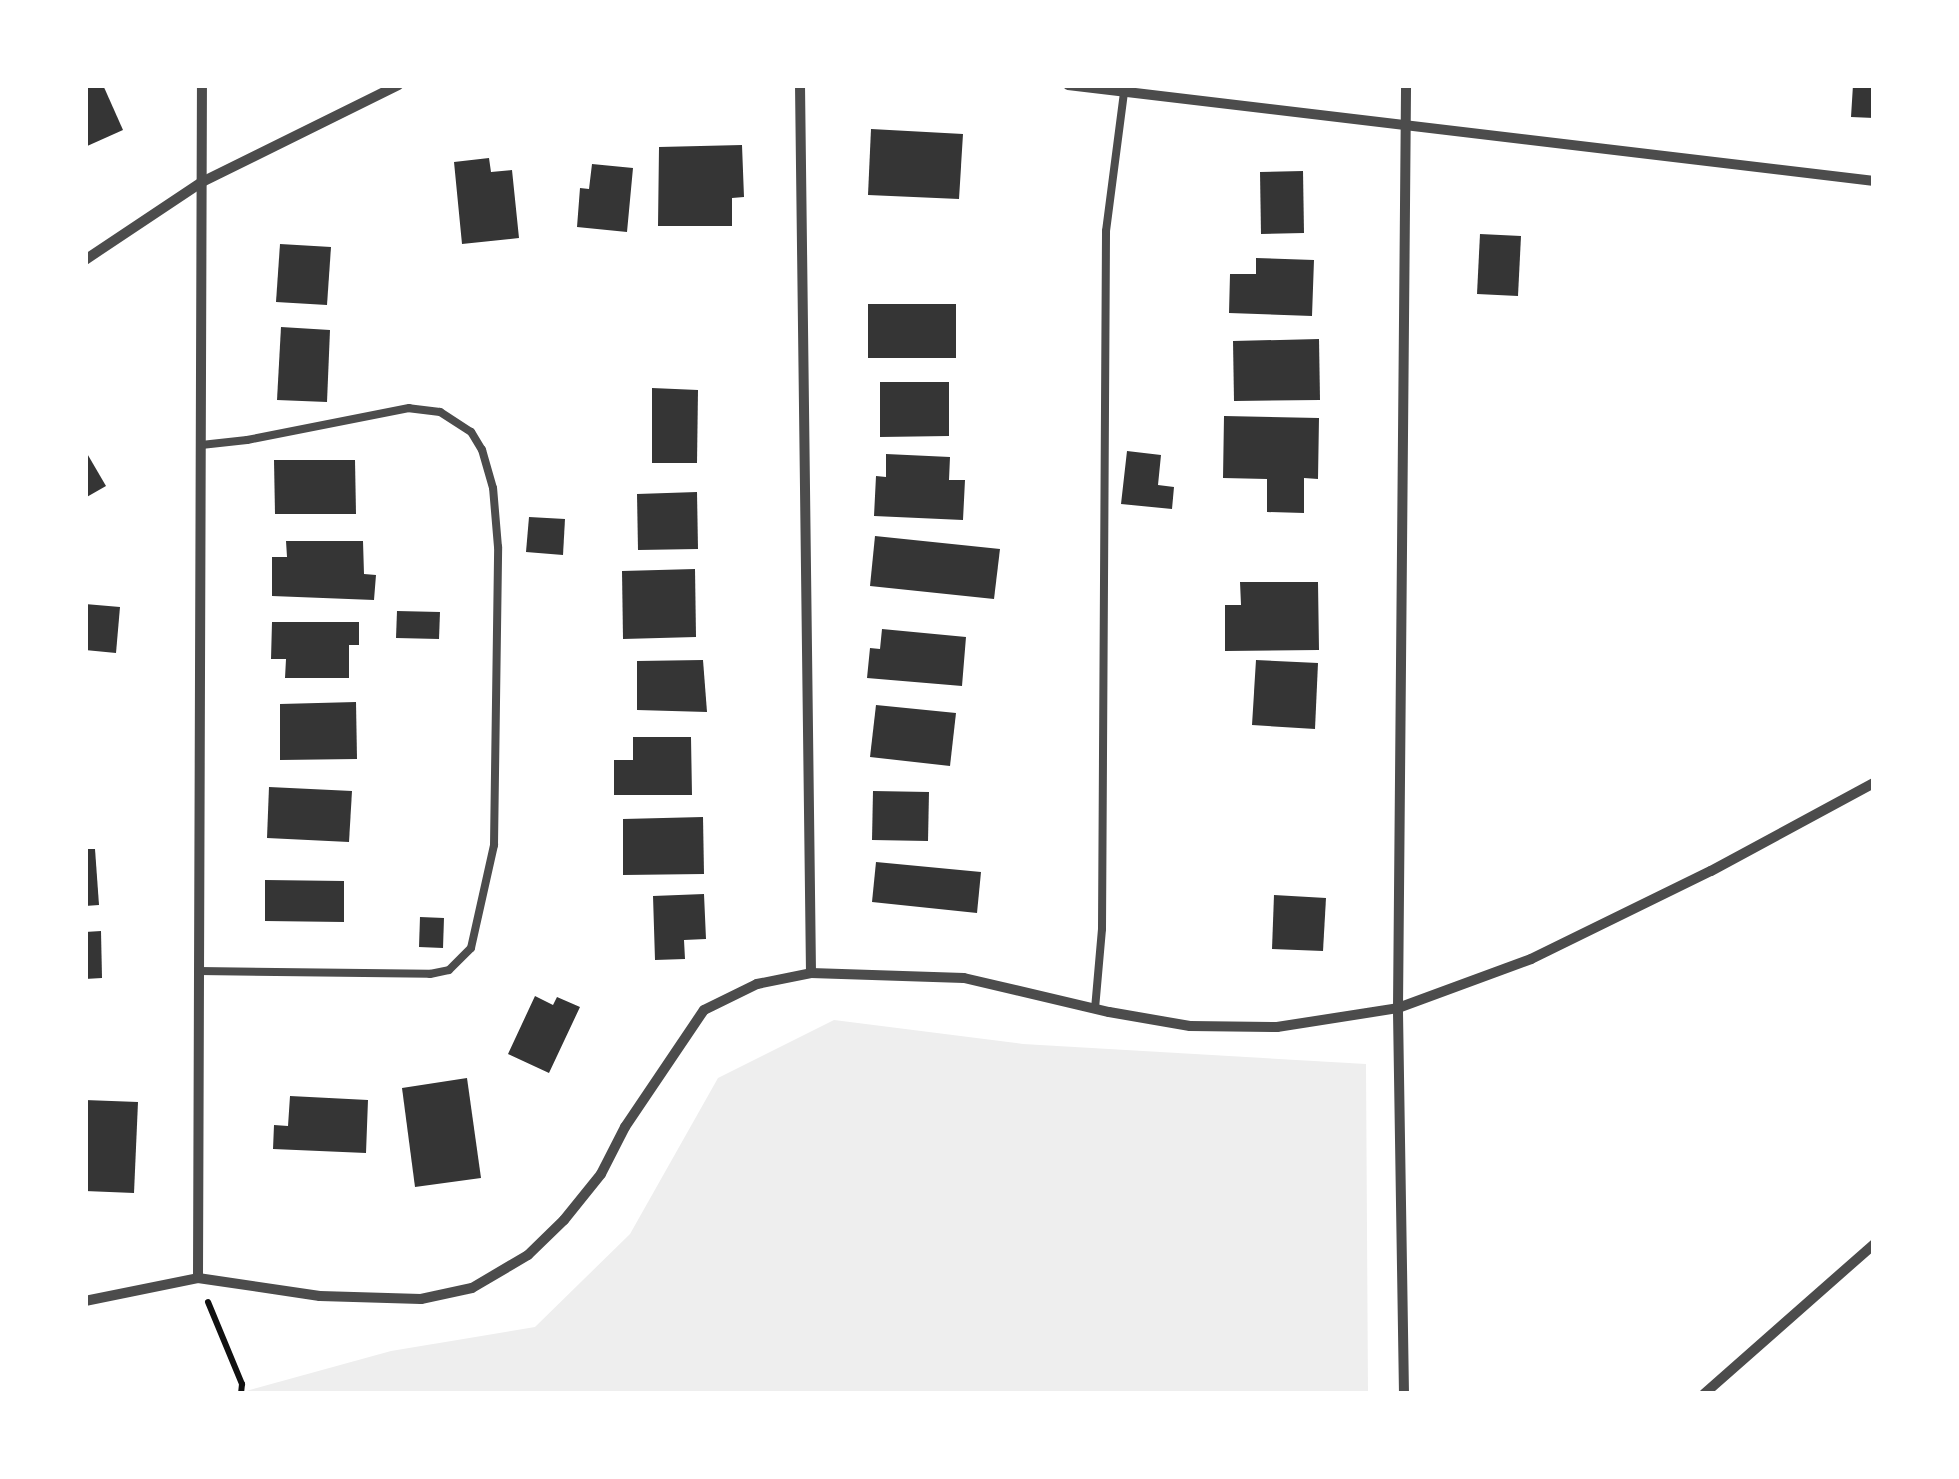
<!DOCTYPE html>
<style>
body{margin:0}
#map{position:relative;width:1959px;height:1479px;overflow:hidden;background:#fff;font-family:Commissioner,sans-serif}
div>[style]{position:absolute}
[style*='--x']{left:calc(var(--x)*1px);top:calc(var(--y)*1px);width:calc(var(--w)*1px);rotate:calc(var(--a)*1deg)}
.green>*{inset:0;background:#eee}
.building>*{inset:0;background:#353535}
.path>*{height:6px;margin:-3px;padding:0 3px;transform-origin:3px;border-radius:3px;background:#111}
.service>*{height:8px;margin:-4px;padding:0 4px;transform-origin:4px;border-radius:4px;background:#4c4c4c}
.minor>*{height:10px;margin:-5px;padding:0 5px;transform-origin:5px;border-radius:5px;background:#4c4c4c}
span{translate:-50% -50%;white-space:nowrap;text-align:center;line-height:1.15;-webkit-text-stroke:10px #fff;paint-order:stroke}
.frame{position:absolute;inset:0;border:88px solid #fff;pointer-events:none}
</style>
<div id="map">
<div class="green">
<div style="clip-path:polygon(834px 1020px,1023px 1044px,1366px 1064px,1368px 1394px,235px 1394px,391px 1351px,535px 1327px,630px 1234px,718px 1078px)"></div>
</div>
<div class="building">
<div style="clip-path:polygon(93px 85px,103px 85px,123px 130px,85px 147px,85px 88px)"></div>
<div style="clip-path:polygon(1853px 85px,1874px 85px,1874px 118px,1851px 117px)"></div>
<div style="clip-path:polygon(871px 129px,963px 134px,959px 199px,868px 195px)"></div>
<div style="clip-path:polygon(742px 145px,744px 197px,732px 198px,732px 226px,658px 226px,659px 147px)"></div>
<div style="clip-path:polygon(489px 158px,491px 172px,512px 170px,519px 238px,462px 244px,454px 162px)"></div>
<div style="clip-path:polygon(592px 164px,633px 168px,627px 232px,577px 227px,580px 188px,589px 189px)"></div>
<div style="clip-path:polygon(1303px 171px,1304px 233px,1261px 234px,1260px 172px)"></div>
<div style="clip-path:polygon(1480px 234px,1521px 236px,1518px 296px,1477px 294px)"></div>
<div style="clip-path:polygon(280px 244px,331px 247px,327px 305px,276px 302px)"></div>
<div style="clip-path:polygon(1256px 258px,1314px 260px,1312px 316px,1229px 313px,1230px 274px,1256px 274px)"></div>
<div style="clip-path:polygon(868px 304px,956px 304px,956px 358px,868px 358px)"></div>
<div style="clip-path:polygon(281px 327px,330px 330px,327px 402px,277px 400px)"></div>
<div style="clip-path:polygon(1319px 339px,1320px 400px,1234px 401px,1233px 341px)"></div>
<div style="clip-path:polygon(880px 382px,949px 382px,949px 436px,880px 437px)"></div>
<div style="clip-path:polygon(652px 388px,698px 390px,697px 463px,652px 463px)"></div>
<div style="clip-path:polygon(1224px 416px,1319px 418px,1318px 479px,1304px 478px,1304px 513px,1267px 512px,1267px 479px,1223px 478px)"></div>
<div style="clip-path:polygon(85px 450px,106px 486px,85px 498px)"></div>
<div style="clip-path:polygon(1127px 451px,1161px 455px,1158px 485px,1174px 487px,1172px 509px,1121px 504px)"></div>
<div style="clip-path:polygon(886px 454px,950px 457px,949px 480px,965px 480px,963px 520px,874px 516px,876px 476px,886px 477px)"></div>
<div style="clip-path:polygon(274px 460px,355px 460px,356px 514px,275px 514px)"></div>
<div style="clip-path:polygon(697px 492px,698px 549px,638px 550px,637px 494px)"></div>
<div style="clip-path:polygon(529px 517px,565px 519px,563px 555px,526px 552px)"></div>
<div style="clip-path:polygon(875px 536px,1000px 549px,994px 599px,870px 586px)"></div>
<div style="clip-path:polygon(286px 541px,363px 541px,364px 574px,376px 575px,374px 600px,272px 596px,272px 557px,287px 557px)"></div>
<div style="clip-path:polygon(695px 569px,696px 637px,623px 639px,622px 571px)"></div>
<div style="clip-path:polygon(1240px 582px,1318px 582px,1319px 650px,1225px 651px,1225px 605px,1241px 605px)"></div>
<div style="clip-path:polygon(85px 604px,120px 607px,116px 653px,85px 650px)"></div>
<div style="clip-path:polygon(397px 611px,440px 612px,439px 639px,396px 638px)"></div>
<div style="clip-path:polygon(272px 622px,359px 622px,359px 645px,349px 645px,349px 678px,285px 678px,286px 659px,271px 659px)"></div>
<div style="clip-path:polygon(882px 629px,966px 637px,962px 686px,867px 678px,870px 648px,880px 649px)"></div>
<div style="clip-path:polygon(703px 660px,707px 712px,637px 710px,637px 661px)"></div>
<div style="clip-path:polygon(1256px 660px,1318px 663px,1315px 729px,1252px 725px)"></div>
<div style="clip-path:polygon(356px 702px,357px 759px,280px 760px,280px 704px)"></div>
<div style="clip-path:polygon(876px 705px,956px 713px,950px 766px,870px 757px)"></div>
<div style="clip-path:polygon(633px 737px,691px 737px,692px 795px,614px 795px,614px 760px,633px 760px)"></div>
<div style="clip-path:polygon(269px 787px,352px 791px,349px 842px,267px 838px)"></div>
<div style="clip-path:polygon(873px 791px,929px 792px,928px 841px,872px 840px)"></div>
<div style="clip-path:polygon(703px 817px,704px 874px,623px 875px,623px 819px)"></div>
<div style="clip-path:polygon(85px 849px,95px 849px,99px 905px,85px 906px)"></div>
<div style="clip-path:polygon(876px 862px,981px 872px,977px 913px,872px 902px)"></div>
<div style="clip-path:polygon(265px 880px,344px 881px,344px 922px,265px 921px)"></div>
<div style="clip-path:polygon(704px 894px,706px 939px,684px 940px,685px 959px,655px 960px,653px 896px)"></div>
<div style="clip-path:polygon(1274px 895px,1326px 898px,1323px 951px,1272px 949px)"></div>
<div style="clip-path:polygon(420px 917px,444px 918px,443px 948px,419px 947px)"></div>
<div style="clip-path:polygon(101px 931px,102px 978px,85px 979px,85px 932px)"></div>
<div style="clip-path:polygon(535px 996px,553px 1005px,557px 997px,580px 1007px,549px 1073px,508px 1054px)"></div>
<div style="clip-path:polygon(467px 1078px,481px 1178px,415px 1187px,402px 1088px)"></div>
<div style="clip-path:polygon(290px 1096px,368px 1100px,366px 1153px,273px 1149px,274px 1125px,288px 1126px)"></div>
<div style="clip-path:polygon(85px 1100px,138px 1102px,134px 1193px,85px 1191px)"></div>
</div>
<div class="path">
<div style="--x:208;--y:1302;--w:89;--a:67.5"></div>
<div style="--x:242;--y:1384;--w:10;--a:96"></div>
</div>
<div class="service">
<div style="--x:199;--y:971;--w:231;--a:0.7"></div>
<div style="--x:430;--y:974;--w:19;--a:-12"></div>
<div style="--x:449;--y:970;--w:31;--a:-45"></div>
<div style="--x:471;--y:948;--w:106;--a:-77.4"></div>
<div style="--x:494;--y:845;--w:298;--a:-89.2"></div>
<div style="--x:498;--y:547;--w:59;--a:-94.8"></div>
<div style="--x:493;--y:488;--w:40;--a:-106"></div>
<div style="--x:482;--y:450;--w:21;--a:-121"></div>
<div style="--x:471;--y:432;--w:37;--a:-147"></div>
<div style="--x:440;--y:412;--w:31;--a:-173"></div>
<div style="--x:409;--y:408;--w:165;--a:168.8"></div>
<div style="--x:247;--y:440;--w:46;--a:173.8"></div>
<div style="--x:1095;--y:1009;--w:80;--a:-85"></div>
<div style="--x:1102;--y:929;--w:698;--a:-89.67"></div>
<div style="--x:1106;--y:231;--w:140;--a:-82.6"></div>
</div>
<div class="minor">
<div style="--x:800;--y:85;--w:888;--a:89.29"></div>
<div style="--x:1068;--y:85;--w:812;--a:6.79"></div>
<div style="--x:85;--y:260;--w:141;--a:-33.7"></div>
<div style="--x:202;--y:182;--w:219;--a:-26.3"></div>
<div style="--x:198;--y:1278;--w:1193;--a:-89.81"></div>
<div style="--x:85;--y:1301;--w:115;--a:-11.5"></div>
<div style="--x:198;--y:1278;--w:123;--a:8.4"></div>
<div style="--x:320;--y:1296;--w:101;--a:1.7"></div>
<div style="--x:421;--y:1299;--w:52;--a:-12.2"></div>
<div style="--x:472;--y:1288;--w:65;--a:-30.5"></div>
<div style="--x:528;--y:1255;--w:50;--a:-44.2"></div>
<div style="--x:564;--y:1220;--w:59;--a:-51.2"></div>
<div style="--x:601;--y:1174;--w:53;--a:-62.9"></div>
<div style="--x:625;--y:1127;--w:141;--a:-56"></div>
<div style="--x:704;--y:1010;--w:59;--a:-26.1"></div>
<div style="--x:757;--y:984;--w:55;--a:-11.5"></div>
<div style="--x:811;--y:973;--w:153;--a:1.9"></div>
<div style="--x:964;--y:978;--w:149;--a:13.2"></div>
<div style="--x:1109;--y:1012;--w:82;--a:9.8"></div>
<div style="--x:1190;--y:1026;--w:87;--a:0.7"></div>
<div style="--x:1277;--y:1027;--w:122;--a:-8.9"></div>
<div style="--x:1398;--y:1008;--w:142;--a:-20.2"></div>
<div style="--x:1531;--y:959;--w:200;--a:-26.1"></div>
<div style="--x:1711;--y:871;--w:185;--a:-28.4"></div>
<div style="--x:1404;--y:1394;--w:386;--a:-90.9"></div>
<div style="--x:1398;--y:1008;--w:923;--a:-89.5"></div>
<div style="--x:1704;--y:1394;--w:227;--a:-41.4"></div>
</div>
<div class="frame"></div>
</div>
